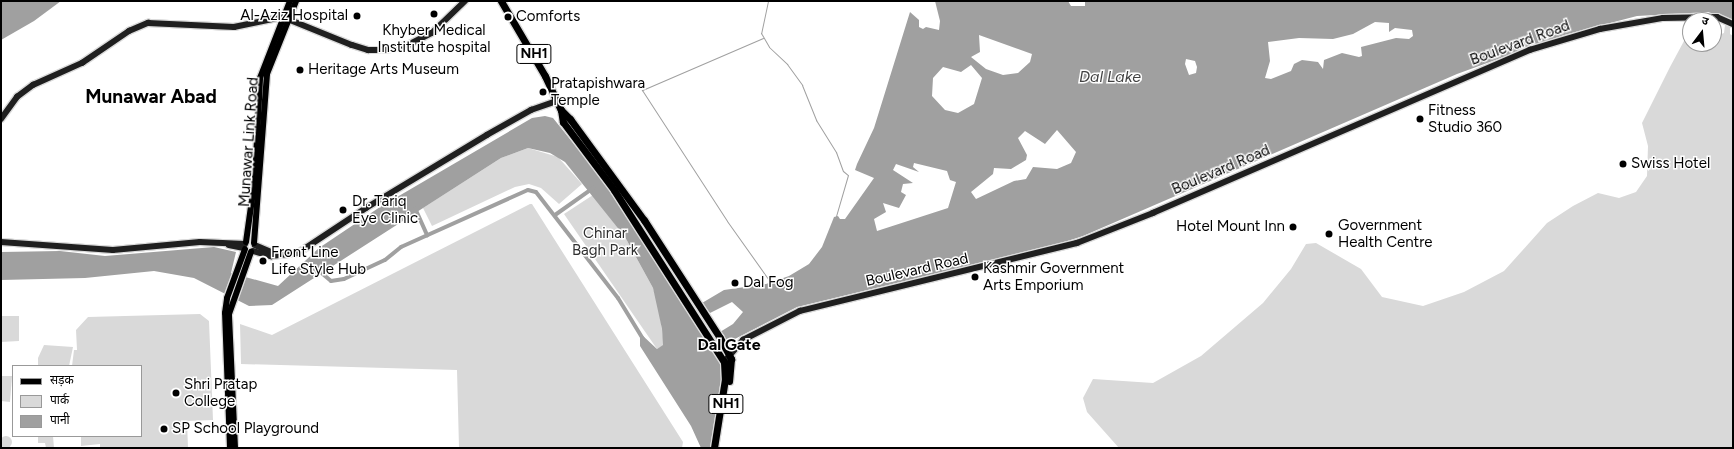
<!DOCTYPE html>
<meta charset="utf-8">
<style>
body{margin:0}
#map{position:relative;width:1734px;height:449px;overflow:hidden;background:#fff;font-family:Figtree,"Noto Sans Devanagari",sans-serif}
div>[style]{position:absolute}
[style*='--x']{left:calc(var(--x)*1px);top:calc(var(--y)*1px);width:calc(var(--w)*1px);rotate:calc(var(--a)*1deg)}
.green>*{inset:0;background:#d9d9d9}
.round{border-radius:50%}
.water>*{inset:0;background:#a0a0a0}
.stream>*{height:1px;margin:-0.5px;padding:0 0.5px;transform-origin:0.5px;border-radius:0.5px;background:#a0a0a0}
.canal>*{height:4px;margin:-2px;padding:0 2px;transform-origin:2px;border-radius:2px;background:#a0a0a0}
.roads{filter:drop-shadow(1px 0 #dbdbdb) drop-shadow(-1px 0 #dbdbdb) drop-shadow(0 1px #dbdbdb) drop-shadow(0 -1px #dbdbdb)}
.secondary>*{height:5.5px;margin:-2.75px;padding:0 2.75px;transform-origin:2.75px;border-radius:2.75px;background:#1f1f1f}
.primary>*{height:6px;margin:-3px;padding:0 3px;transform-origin:3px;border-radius:3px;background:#000}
.highway>*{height:7px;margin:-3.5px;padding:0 3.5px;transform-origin:3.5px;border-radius:3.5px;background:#000}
.dots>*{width:11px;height:11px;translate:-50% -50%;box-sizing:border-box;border:2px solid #fff;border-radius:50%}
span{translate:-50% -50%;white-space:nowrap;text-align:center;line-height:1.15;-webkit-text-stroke:3px #fff;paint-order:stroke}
.shield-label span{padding:1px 3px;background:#fff;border:1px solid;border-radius:3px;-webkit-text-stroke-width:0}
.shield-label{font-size:14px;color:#000;font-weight:700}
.poi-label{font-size:15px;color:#000}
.right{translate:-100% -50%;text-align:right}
.left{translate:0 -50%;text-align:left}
.street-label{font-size:15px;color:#000}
.park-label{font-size:15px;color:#303030}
.water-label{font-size:16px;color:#414141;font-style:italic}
.neighbourhood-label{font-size:16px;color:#000;font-weight:700}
.district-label{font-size:19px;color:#000;font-weight:700}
.frame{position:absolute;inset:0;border:2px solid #000;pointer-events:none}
.legend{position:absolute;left:12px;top:365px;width:130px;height:72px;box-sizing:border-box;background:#fff;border:1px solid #999;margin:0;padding:5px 7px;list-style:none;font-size:12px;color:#000}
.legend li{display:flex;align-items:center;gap:8px;height:20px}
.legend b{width:20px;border:1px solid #999}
.north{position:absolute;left:1682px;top:12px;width:40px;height:40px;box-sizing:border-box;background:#fff;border:1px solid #999;border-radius:50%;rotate:16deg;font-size:11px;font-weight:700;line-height:16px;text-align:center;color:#000}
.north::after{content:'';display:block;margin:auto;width:14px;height:18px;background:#000;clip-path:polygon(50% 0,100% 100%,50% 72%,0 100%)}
</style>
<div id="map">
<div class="green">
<div style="clip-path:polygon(1725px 25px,1730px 26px,1730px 34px,1733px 36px,1733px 448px,1119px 448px,1087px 412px,1083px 398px,1093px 379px,1153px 383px,1201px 356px,1263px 303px,1291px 269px,1306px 244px,1316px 243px,1361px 269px,1382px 297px,1423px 306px,1464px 292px,1504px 271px,1547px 223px,1573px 206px,1598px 193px,1619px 198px,1636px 192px,1647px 176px,1648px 146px,1642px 123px,1670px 67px,1684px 41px,1690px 35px,1690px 44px,1714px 44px,1714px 37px,1724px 33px)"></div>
<div style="clip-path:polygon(528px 148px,558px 157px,582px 184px,559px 204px,541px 188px,529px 184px,515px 187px,432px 226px,423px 208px,501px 158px)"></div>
<div style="clip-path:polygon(593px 195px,625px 237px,653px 288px,659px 307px,664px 345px,657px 349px,564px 214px)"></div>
<div style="clip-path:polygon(530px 204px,532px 204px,683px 442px,682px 448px,459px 448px,457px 370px,241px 364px,240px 324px,272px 335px)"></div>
<div style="clip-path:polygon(200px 314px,209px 321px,213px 420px,187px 421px,188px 448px,100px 448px,100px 444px,81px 446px,81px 436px,141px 436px,141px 366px,72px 366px,74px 350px,77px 350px,76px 330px,88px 317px)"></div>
<div style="clip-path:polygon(1px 316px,19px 316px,19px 341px,1px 342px)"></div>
<div style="clip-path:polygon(44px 345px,73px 347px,69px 366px,38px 366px,38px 358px)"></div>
<div style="clip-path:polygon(1px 376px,12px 376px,10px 402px,1px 401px)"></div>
<div class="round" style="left:0;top:436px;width:12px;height:12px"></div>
<div style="clip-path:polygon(38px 436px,53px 436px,54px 448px,46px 448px,45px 443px,38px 443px)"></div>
</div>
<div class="water">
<div style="clip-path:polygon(1px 1px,61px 1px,34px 21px,1px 40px)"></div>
<div style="clip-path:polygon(evenodd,935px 1px,1068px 1px,1071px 6px,1085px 6px,1085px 1px,1733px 1px,1733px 20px,1708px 12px,1637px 16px,1564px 35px,1457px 74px,1083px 236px,1058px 244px,797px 307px,727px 343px,716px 351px,723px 368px,712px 448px,701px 448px,691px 426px,640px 346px,640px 337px,642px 335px,657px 349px,663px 345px,662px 329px,653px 288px,625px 237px,565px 162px,550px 153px,528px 148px,501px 158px,272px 305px,249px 306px,194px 278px,154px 271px,85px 278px,1px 280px,1px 252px,60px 251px,105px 256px,214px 247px,236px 252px,231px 273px,278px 286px,319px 248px,380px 207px,532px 118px,545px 116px,553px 118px,610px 189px,684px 307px,712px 344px,723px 338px,720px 332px,733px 324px,743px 312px,732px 302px,710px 313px,702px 303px,724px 290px,766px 284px,789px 276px,809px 264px,822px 247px,834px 217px,838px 216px,840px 219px,845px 219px,874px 178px,855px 170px,857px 164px,874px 128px,910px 12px,919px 20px,919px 27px,923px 29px,926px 27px,939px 30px,940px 21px,935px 1px,1375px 22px,1389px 23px,1389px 32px,1395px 28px,1412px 30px,1413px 36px,1409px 39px,1396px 38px,1361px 47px,1362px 56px,1359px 57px,1342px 53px,1324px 60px,1323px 69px,1318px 62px,1302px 60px,1294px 64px,1291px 71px,1271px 79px,1265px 78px,1270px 61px,1268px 42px,1299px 38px,1333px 39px,1353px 34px,1375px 22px,935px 1px,979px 35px,1032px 54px,1030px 62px,1018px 73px,1003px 75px,986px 69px,971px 57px,980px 52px,979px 35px,935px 1px,1186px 59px,1195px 61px,1197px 67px,1196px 73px,1189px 75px,1185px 64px,1186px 59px,935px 1px,971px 65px,982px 78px,974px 104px,958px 113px,945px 110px,932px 96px,933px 78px,943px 67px,961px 72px,971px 65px,935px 1px,1057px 130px,1076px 152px,1071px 163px,1057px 169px,1033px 167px,1026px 179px,1014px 181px,976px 199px,971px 192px,993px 174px,994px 168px,1011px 169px,1026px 160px,1027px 155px,1018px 138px,1025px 131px,1045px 144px,1057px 130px,935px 1px,914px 163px,947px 171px,950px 180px,956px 182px,948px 208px,877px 231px,874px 219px,886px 212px,883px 203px,899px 208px,906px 195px,901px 192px,903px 184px,913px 183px,893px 170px,896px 164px,919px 172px,913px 167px,914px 163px)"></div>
</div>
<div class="stream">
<div style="--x:768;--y:1;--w:33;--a:102"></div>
<div style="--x:761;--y:33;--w:16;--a:60"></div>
<div style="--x:769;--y:47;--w:25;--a:43"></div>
<div style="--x:787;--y:64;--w:26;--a:54"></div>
<div style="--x:802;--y:85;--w:38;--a:68"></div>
<div style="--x:816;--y:120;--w:38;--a:58"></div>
<div style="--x:836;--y:152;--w:20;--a:70"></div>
<div style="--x:843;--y:171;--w:6;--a:39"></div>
<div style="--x:848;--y:175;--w:43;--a:106.3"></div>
<div style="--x:763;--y:38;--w:132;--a:156.7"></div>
<div style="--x:642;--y:90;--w:156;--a:57"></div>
<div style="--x:727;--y:221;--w:76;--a:54.6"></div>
</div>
<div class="canal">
<div style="--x:415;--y:208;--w:30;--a:66"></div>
<div style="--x:555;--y:215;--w:47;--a:-35.4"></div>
<div style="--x:318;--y:270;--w:17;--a:40"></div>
<div style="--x:331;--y:281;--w:13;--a:-9"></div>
<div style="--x:344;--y:279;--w:45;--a:-24.9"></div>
<div style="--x:385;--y:260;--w:21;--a:-39"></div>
<div style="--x:401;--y:247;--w:139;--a:-24.2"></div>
<div style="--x:528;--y:190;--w:8;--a:14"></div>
<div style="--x:536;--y:192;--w:134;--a:52.3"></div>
<div style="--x:618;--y:298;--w:48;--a:58.6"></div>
</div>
<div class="roads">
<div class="secondary">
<div style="--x:1;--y:119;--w:27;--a:-54"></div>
<div style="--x:17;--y:97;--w:20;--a:-37"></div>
<div style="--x:33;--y:85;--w:54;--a:-24.2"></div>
<div style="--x:82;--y:63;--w:57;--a:-34.2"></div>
<div style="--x:129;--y:31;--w:21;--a:-23"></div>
<div style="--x:148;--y:23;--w:86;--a:2.7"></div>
<div style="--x:234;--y:27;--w:50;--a:-11.5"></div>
<div style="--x:283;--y:17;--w:74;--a:22.1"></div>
<div style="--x:352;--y:45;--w:17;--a:17"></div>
<div style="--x:368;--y:50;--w:18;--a:0"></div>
<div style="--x:386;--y:50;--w:23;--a:-13"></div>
<div style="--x:408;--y:45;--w:27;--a:-27"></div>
<div style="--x:432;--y:33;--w:46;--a:-44.1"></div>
<div style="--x:1;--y:242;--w:112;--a:4.1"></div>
<div style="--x:113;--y:250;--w:87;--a:-5.3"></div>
<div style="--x:200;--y:242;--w:45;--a:2.5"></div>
<div style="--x:229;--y:245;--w:15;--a:11"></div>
<div style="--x:255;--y:245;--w:25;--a:23"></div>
<div style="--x:253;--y:251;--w:19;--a:16"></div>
<div style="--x:271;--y:256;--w:27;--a:-6"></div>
<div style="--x:298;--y:253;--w:82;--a:-33.5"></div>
<div style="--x:366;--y:208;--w:141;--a:-31.1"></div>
<div style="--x:487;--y:135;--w:51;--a:-29.6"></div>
<div style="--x:531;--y:110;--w:28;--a:-19"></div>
<div style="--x:724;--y:362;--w:29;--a:-49"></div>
<div style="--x:743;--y:340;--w:64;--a:-27"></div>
<div style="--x:800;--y:311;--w:285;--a:-13.8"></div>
<div style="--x:1077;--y:243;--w:82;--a:-21.5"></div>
<div style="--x:1153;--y:213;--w:411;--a:-23.4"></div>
<div style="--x:1530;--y:50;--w:73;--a:-16.7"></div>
<div style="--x:1600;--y:29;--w:64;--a:-9.9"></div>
<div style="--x:1663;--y:18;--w:54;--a:-1.1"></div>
<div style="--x:1717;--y:17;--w:17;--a:24"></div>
</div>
<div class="primary">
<div style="--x:246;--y:242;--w:65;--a:-82"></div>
<div style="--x:255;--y:178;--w:100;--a:-87.1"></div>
<div style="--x:260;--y:78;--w:83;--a:-68.7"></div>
<div style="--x:254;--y:243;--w:169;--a:-85.6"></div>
<div style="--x:267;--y:74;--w:79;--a:-68.3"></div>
<div style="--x:230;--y:448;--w:135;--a:-92.1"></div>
<div style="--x:225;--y:313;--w:15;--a:-82"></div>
<div style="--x:227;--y:298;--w:52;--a:-69.8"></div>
<div style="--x:235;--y:448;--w:134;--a:-92.6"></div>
<div style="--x:229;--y:314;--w:66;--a:-70.5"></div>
</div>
<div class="highway">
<div style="--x:501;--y:1;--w:87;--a:59.6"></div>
<div style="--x:545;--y:76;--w:38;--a:65"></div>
<div style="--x:561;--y:110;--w:12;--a:81"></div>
<div style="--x:563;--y:122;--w:85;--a:53.1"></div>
<div style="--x:614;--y:190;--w:204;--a:57.4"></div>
<div style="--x:724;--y:362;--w:17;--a:87"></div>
<div style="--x:725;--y:379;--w:70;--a:99.1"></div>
<div style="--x:561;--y:110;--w:13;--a:45"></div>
<div style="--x:570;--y:119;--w:125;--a:53.8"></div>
<div style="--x:644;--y:220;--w:140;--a:57.2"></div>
<div style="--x:720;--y:338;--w:24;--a:62"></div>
<div style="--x:731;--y:359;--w:22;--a:95"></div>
</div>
</div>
<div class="dots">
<div style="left:434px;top:14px;background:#000"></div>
<div style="left:357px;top:16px;background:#000"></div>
<div style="left:508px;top:17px;background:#000"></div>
<div style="left:300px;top:70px;background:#000"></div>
<div style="left:543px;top:92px;background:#000"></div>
<div style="left:1420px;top:119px;background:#000"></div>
<div style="left:1623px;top:164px;background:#000"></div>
<div style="left:343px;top:210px;background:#000"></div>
<div style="left:1293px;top:227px;background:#000"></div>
<div style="left:1329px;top:234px;background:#000"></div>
<div style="left:263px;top:261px;background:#000"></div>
<div style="left:975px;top:277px;background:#000"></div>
<div style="left:735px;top:283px;background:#000"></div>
<div style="left:176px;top:393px;background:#000"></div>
<div style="left:164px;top:429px;background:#000"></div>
</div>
<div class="shield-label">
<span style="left:534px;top:54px">NH1</span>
<span style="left:726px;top:404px">NH1</span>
</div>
<div class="poi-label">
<span class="right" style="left:348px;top:16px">Al-Aziz Hospital</span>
<span class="left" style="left:516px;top:17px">Comforts</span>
<span style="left:434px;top:39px">Khyber Medical<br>Institute hospital</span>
<span class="left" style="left:308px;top:70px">Heritage Arts Museum</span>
<span class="left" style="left:551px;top:92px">Pratapishwara<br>Temple</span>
<span class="left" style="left:1428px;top:119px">Fitness<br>Studio 360</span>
<span class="left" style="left:1631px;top:164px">Swiss Hotel</span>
<span class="left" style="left:352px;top:210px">Dr. Tariq<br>Eye Clinic</span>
<span class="left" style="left:1338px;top:234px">Government<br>Health Centre</span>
<span class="right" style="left:1285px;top:227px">Hotel Mount Inn</span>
<span class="left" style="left:271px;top:261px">Front Line<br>Life Style Hub</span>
<span class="left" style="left:983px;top:277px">Kashmir Government<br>Arts Emporium</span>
<span class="left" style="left:743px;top:283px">Dal Fog</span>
<span class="left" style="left:184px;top:393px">Shri Pratap<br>College</span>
<span class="left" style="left:172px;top:429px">SP School Playground</span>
</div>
<div class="street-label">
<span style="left:1520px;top:43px;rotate:-20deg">Boulevard Road</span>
<span style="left:249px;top:142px;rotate:-86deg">Munawar Link Road</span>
<span style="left:1221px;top:170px;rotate:-23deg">Boulevard Road</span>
<span style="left:917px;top:270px;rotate:-13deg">Boulevard Road</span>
</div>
<div class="park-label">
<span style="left:605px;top:242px">Chinar<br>Bagh Park</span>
</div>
<div class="water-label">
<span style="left:1110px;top:77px">Dal Lake</span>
</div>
<div class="neighbourhood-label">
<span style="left:729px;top:345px">Dal Gate</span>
</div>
<div class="district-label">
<span style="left:151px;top:97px">Munawar Abad</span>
</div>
<div class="frame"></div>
<ul class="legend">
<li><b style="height:5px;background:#000"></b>सड़क</li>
<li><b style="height:11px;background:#d9d9d9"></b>पार्क</li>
<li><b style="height:11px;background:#a0a0a0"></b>पानी</li>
</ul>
<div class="north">उ</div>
</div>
